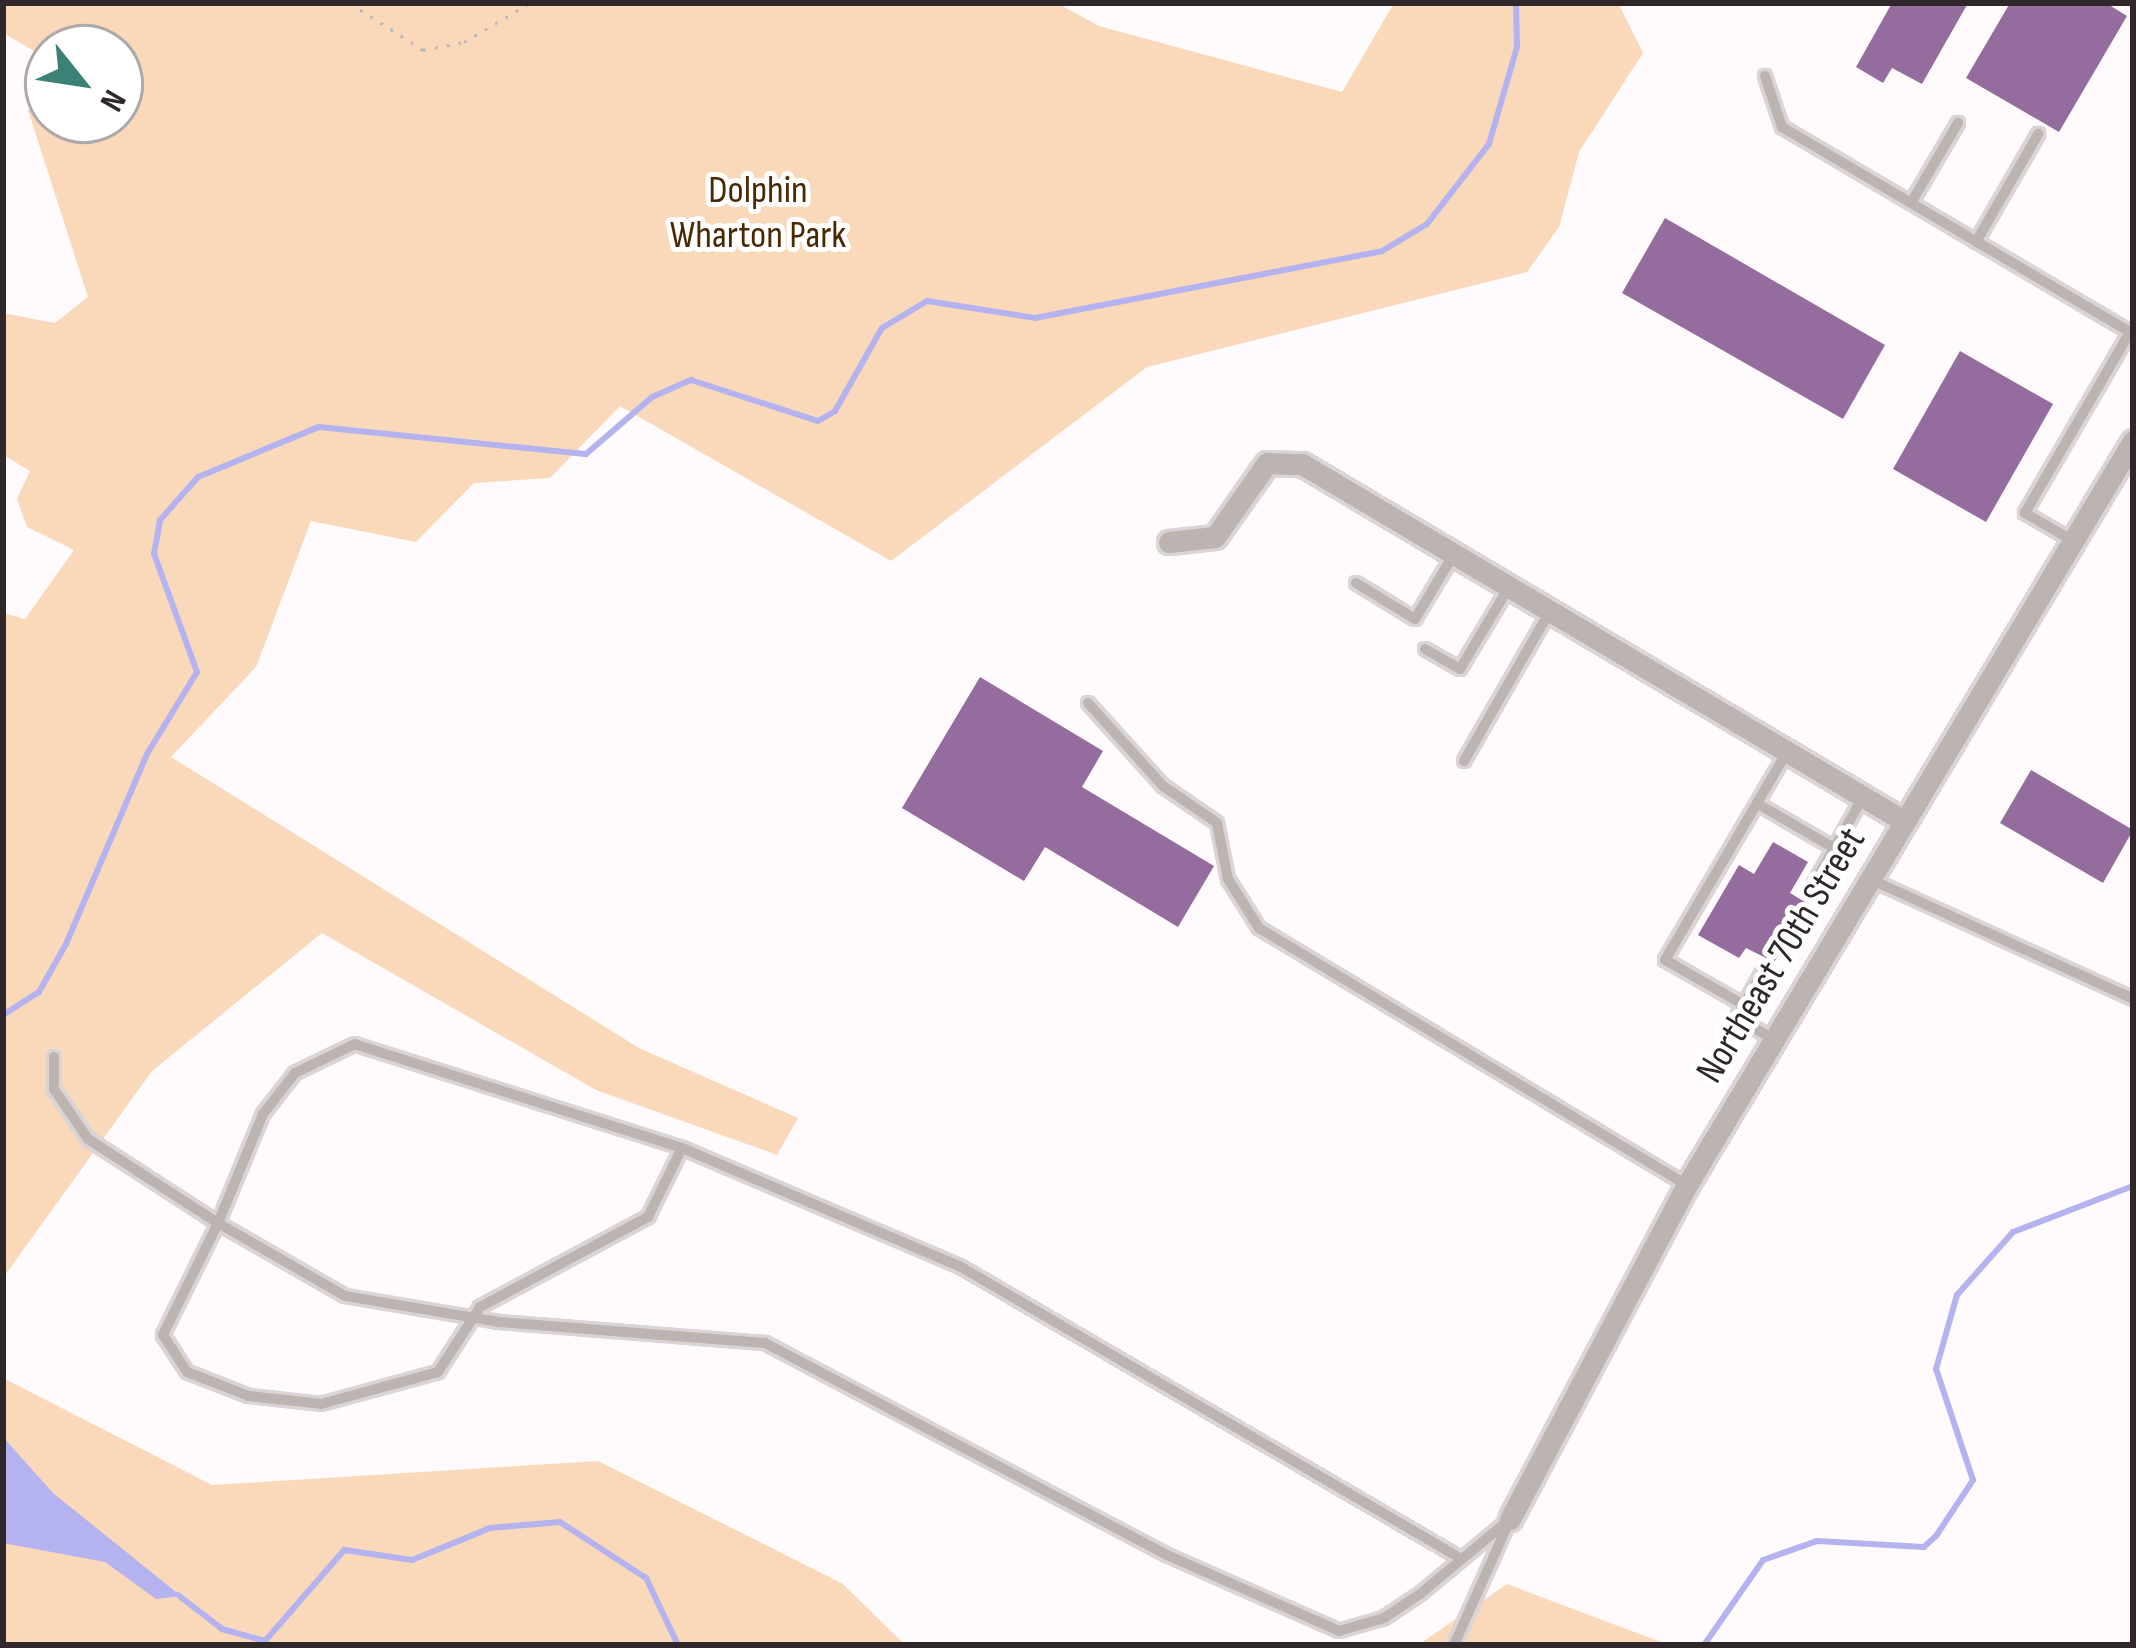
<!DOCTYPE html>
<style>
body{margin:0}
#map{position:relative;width:2136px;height:1648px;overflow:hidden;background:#fffafc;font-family:"Sofia Sans Condensed",sans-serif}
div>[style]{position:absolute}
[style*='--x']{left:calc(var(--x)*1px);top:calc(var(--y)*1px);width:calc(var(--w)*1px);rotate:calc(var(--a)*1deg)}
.green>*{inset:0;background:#fad9bb}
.water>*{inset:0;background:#b4b3f0}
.stream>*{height:6px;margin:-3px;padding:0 3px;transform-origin:3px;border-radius:3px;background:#b4b3f0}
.building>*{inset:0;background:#946c9d}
.path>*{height:3px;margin-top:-1.5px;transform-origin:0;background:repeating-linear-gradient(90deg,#beb8bb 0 3px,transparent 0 12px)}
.roads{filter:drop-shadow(3px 0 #dad4d6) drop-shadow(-3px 0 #dad4d6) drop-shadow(0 3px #dad4d6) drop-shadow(0 -3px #dad4d6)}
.lane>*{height:10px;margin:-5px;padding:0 5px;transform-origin:5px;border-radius:5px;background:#bdb3b1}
.street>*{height:21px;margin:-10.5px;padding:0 10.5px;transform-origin:10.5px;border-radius:10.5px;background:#bdb3b1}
span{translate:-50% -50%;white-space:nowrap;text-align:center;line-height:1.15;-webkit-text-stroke:10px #fff;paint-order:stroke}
.park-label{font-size:39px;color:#4a2902}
.street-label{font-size:39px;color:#30272b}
.frame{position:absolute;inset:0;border:6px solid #30272b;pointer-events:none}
.north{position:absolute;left:24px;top:24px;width:120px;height:120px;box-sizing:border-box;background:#fff;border:3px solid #aca9aa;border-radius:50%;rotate:120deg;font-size:33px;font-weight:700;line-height:48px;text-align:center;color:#30272b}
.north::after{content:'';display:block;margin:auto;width:42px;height:54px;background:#3c8176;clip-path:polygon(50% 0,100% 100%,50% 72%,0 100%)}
</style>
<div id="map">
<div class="green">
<div style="clip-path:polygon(3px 3px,1057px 3px,1099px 26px,1342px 92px,1394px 3px,1618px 3px,1643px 53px,1579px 152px,1559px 227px,1527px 272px,1147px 367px,891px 561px,620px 406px,550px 478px,474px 483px,416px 542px,311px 521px,256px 667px,171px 757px,639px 1048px,798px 1118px,777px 1155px,596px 1090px,322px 933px,152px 1071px,3px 1278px,3px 613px,25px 619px,74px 550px,27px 527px,17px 499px,30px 471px,3px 455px,3px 313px,55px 323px,88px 297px,28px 110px,48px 104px,48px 120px,120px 120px,120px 48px,48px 48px,48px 59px,3px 33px)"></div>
<div style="clip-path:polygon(3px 1378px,212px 1485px,598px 1461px,843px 1584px,905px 1645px,3px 1645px)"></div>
<div style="clip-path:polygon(1507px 1584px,1669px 1645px,1418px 1645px)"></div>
</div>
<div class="water">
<div style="clip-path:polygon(3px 1437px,53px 1493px,181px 1596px,156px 1599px,105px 1562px,3px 1543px)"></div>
</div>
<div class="stream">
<div style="--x:3;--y:1015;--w:43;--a:-32.6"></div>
<div style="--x:39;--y:992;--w:55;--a:-60.6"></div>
<div style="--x:66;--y:944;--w:207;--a:-66.9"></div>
<div style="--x:147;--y:754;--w:96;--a:-58.6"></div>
<div style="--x:197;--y:672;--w:126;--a:-110"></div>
<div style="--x:154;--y:554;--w:35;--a:-80"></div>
<div style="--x:160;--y:520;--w:57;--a:-48.5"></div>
<div style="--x:198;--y:477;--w:131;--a:-22.5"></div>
<div style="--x:319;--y:427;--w:268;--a:5.8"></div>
<div style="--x:586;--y:454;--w:87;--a:-40.8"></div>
<div style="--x:652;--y:397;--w:43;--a:-23.6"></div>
<div style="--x:691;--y:380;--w:133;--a:17.9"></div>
<div style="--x:818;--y:421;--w:20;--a:-30"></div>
<div style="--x:835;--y:411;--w:95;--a:-60.5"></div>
<div style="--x:882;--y:328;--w:52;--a:-31"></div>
<div style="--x:927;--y:301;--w:109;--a:8.9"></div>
<div style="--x:1035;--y:318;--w:353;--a:-10.9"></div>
<div style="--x:1382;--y:251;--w:52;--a:-31"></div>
<div style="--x:1427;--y:224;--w:101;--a:-52.2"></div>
<div style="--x:1489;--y:144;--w:101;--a:-73.9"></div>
<div style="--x:1517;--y:47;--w:44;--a:-91.3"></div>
<div style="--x:178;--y:1595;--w:56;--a:37.7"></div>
<div style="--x:222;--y:1629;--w:45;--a:15.6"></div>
<div style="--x:265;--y:1641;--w:121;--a:-49"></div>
<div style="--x:344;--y:1550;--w:69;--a:8.4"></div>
<div style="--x:412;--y:1560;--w:84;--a:-22.3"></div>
<div style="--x:490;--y:1528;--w:70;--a:-4.9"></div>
<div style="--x:560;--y:1522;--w:103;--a:33.1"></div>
<div style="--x:646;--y:1578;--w:74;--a:64.5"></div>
<div style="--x:1704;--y:1645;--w:103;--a:-55.2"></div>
<div style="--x:1763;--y:1560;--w:57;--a:-19.4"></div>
<div style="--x:1817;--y:1541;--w:107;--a:3.2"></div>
<div style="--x:1924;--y:1547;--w:16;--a:-43"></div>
<div style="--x:1936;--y:1536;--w:67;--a:-56.5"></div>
<div style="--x:1973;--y:1480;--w:117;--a:-108.4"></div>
<div style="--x:1936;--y:1369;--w:77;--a:-74.2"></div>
<div style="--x:1957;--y:1295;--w:84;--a:-48.4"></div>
<div style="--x:2013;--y:1232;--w:129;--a:-21"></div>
</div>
<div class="building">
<div style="clip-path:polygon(1892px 3px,1968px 3px,1922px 84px,1892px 68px,1883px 83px,1856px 67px)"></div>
<div style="clip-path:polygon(2010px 3px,2106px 3px,2127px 16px,2059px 132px,1966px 78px)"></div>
<div style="clip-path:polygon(1665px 218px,1885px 345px,1843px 419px,1622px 293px)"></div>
<div style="clip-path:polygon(1960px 351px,2053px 404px,1986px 522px,1893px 469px)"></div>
<div style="clip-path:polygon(980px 677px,1103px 751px,1082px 787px,1214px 866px,1178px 927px,1045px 847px,1024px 881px,902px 808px)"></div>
<div style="clip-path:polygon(2031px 770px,2133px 830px,2103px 883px,2000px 823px)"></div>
<div style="clip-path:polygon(1773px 842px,1808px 862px,1790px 893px,1810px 905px,1774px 962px,1746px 948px,1739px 958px,1698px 935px,1739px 865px,1754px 874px)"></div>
</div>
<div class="path">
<div style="--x:320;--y:3;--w:25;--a:0"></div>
<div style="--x:350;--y:3;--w:87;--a:32.8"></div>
<div style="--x:423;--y:50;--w:42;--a:-11"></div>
<div style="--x:464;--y:42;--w:77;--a:-30.6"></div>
</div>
<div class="roads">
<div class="lane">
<div style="--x:1765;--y:76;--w:54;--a:71.6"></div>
<div style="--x:1782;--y:127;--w:407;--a:30.5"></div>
<div style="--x:1911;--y:203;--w:93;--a:-59.6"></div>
<div style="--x:1976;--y:242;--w:125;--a:-60.1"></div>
<div style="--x:2073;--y:541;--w:56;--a:-149.7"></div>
<div style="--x:2025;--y:513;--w:209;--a:-59.9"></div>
<div style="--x:1356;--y:583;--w:69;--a:31.4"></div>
<div style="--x:1415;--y:619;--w:76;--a:-59"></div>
<div style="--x:1425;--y:649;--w:40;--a:29.7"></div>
<div style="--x:1460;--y:669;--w:96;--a:-59.1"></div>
<div style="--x:1088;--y:703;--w:112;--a:47.9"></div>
<div style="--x:1163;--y:786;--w:65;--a:34.4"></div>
<div style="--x:1217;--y:823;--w:57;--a:78.9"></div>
<div style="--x:1228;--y:879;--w:58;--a:57.7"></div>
<div style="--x:1259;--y:928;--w:499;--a:31"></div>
<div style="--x:1464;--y:761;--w:173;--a:-60.2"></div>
<div style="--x:1758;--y:804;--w:88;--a:30.1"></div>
<div style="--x:1870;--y:879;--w:289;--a:24.5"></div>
<div style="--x:1811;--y:889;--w:106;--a:-60.5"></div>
<div style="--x:1744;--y:1005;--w:41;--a:-60.9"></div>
<div style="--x:1774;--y:1039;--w:43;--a:-151.1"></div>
<div style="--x:1736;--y:1018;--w:15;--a:-58"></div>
<div style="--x:1744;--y:1005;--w:91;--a:-150.3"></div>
<div style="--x:1665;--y:960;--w:241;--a:-59.6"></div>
<div style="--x:54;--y:1057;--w:32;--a:90"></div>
<div style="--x:54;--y:1089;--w:60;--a:55.8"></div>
<div style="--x:88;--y:1139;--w:155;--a:32.9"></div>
<div style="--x:218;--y:1223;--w:125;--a:116.2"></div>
<div style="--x:163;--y:1335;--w:44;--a:57"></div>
<div style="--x:187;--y:1372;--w:66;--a:21.2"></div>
<div style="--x:249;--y:1396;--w:72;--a:6.3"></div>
<div style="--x:321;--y:1404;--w:121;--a:-15.3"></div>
<div style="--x:438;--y:1372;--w:77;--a:-57.1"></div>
<div style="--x:480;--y:1307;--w:191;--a:-28.2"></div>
<div style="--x:648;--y:1217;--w:77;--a:-63.8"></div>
<div style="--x:1460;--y:1558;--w:578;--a:-149.75"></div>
<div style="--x:961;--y:1267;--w:303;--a:-156.9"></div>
<div style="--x:682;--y:1148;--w:343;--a:-162.4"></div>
<div style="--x:355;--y:1044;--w:67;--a:154.2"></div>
<div style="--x:295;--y:1073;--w:52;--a:128"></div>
<div style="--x:263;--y:1114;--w:118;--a:112.4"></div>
<div style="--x:218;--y:1223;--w:146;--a:29.9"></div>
<div style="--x:345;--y:1296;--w:155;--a:9.6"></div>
<div style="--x:498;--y:1322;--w:268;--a:4.5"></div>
<div style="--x:765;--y:1343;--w:454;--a:27.8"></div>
<div style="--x:1167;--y:1555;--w:188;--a:23.8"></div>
<div style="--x:1339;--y:1631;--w:47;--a:-16.1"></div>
<div style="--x:1384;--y:1618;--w:43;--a:-33.7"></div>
<div style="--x:1420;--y:1594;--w:117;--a:-39.8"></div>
<div style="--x:1454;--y:1645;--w:135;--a:-65.9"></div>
</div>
<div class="street">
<div style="--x:1169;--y:542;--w:46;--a:-6.2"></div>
<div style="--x:1215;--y:537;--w:90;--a:-54.9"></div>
<div style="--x:1267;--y:463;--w:35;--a:2"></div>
<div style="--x:1302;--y:464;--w:700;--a:30.67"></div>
<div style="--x:1510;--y:1519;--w:378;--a:-62.1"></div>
<div style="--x:1687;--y:1185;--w:867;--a:-59.06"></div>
</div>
</div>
<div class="park-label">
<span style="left:758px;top:214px">Dolphin<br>Wharton Park</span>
</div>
<div class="street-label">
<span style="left:1782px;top:956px;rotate:-59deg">Northeast 70th Street</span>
</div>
<div class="frame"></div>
<div class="north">N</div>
</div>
